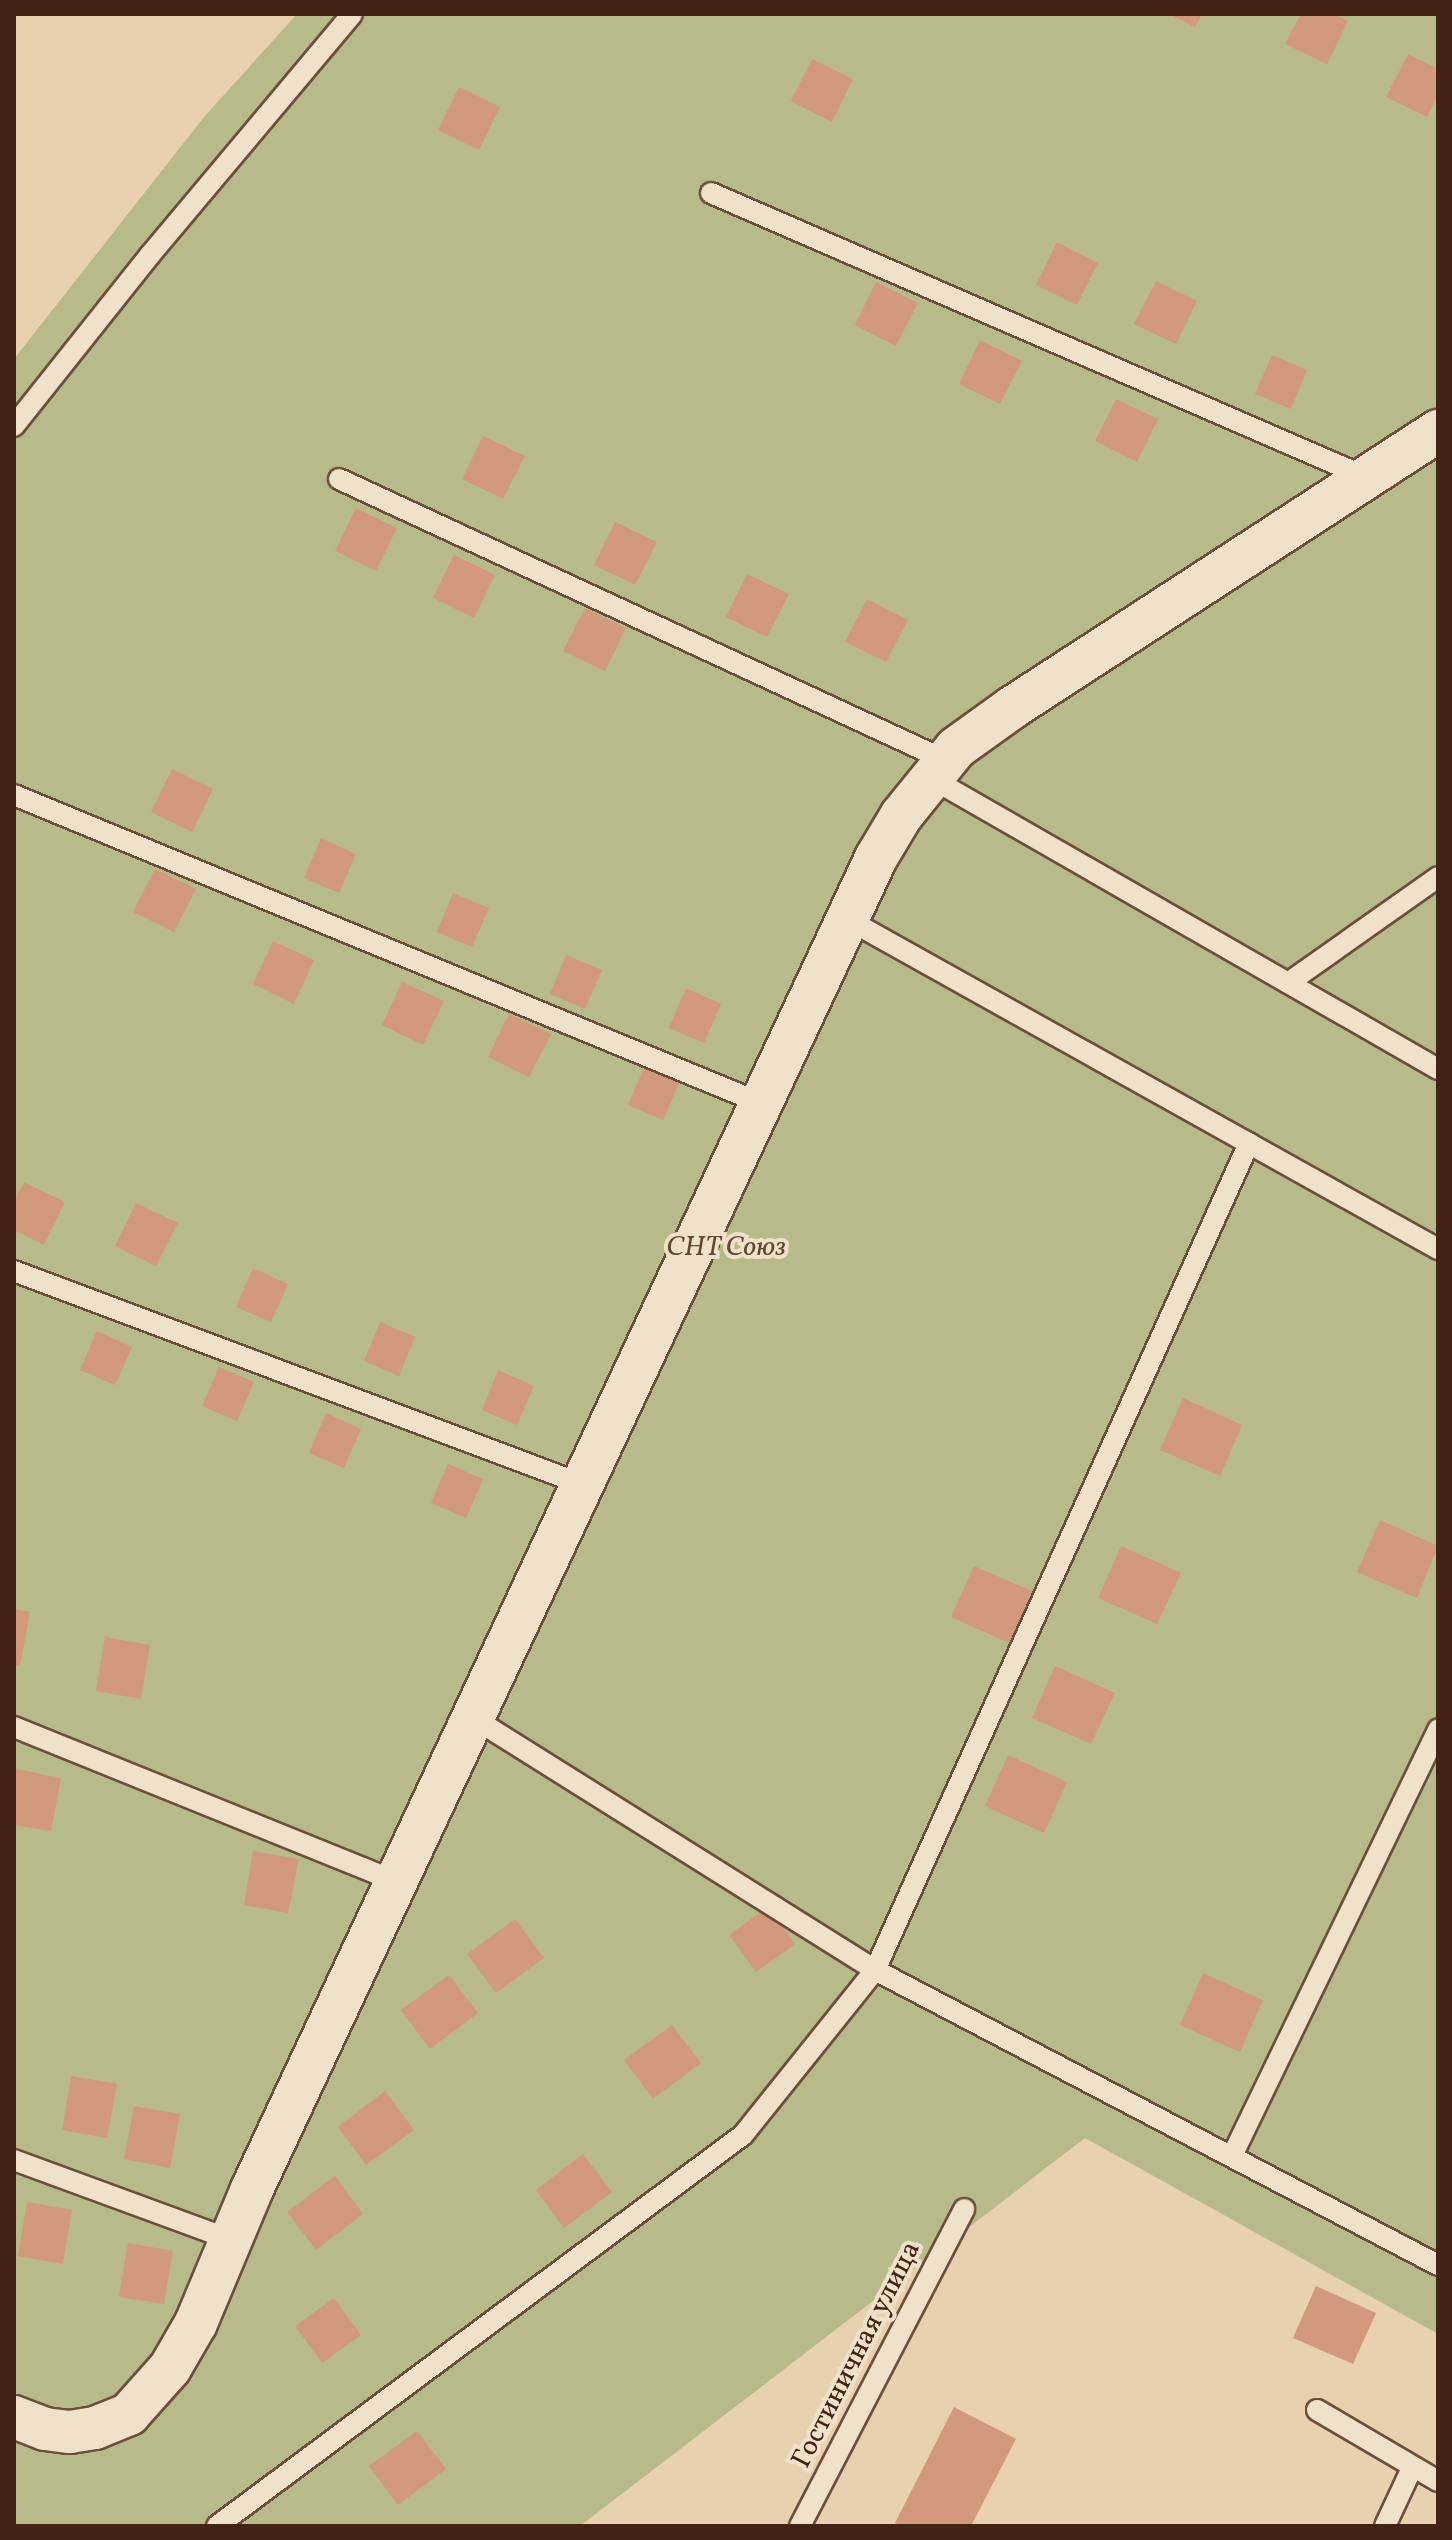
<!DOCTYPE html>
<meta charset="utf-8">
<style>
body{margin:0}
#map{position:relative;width:1452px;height:2540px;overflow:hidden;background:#e8d1ae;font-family:Vollkorn,serif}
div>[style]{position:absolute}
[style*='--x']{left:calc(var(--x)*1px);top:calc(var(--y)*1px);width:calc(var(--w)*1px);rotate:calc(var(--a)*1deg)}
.green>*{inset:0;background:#b7bb89}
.building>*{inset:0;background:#d2997c}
.roads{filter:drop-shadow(2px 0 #6c4e3c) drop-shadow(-2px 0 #6c4e3c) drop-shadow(0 2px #6c4e3c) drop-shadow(0 -2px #6c4e3c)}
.service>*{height:20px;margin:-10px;padding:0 10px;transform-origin:10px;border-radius:10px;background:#f0e1ca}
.minor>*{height:42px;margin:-21px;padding:0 21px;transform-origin:21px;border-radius:21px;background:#f0e1ca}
span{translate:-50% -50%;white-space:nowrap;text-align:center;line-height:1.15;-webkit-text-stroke:8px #f0e1ca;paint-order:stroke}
.park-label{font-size:28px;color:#604933;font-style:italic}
.street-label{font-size:28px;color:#432316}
.frame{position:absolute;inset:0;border:16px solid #432316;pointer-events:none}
</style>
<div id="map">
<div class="green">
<div style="clip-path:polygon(297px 14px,1438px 14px,1438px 2334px,1085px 2138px,580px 2526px,14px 2526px,14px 359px,204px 117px)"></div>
</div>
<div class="building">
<div style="clip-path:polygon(1169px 14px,1202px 14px,1195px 27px)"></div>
<div style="clip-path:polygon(1301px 14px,1333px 14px,1348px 21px,1327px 64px,1285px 44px)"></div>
<div style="clip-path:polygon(1408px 54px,1438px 69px,1438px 95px,1427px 117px,1386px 97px)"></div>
<div style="clip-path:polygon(812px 59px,853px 79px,832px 122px,791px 101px)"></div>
<div style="clip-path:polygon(459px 87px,500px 107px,479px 150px,438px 130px)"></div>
<div style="clip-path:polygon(1057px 242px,1098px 263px,1077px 305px,1036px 285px)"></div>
<div style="clip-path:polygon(1156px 281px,1197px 301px,1176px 344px,1134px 324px)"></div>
<div style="clip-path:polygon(876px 282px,918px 303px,896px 346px,855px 325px)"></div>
<div style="clip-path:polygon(980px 340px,1022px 361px,1000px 404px,959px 384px)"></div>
<div style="clip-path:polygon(1272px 355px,1307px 370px,1291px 409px,1255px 394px)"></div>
<div style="clip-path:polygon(1116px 399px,1158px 419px,1137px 462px,1095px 441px)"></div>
<div style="clip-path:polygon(483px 436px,525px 456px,503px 499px,462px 479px)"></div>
<div style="clip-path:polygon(356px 508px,397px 528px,376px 571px,335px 551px)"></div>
<div style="clip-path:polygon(615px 522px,657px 542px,635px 585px,594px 565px)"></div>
<div style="clip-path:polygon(454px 555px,495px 575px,474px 618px,433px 598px)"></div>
<div style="clip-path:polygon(747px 574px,789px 594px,767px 637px,726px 617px)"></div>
<div style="clip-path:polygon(867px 599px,908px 620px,886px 662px,845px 642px)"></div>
<div style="clip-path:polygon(585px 608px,626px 628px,605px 671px,563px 651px)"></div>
<div style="clip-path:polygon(172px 769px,213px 789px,192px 832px,151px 812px)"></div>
<div style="clip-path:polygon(321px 838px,356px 854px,339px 893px,304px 878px)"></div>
<div style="clip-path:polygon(155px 869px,196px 889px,174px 932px,133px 912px)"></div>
<div style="clip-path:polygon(453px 893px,489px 908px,472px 947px,437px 932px)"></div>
<div style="clip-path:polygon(273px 941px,314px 960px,294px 1004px,253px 984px)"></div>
<div style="clip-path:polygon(566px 955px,602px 970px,585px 1009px,550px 994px)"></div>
<div style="clip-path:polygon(402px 982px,444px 1001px,423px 1045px,382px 1025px)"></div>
<div style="clip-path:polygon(686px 988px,721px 1004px,704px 1043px,669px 1028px)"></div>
<div style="clip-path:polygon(509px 1014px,551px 1034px,529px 1077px,488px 1057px)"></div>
<div style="clip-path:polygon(645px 1066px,680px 1081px,663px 1120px,628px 1105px)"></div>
<div style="clip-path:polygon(24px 1182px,65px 1202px,44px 1245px,14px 1230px,14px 1201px)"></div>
<div style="clip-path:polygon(136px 1203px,178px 1223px,156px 1266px,115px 1246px)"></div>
<div style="clip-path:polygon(253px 1268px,288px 1284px,271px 1322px,236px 1307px)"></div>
<div style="clip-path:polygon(380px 1322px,415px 1337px,399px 1376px,364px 1361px)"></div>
<div style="clip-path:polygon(97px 1331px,132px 1347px,115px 1385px,80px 1370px)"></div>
<div style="clip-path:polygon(219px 1367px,254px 1382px,237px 1421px,202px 1406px)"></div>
<div style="clip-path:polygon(498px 1370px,534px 1386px,517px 1425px,482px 1410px)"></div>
<div style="clip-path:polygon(1183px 1398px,1242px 1425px,1220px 1476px,1160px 1450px)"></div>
<div style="clip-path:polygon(326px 1413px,361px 1429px,344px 1468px,309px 1453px)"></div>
<div style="clip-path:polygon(448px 1464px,483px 1479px,466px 1518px,431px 1503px)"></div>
<div style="clip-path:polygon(1380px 1520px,1438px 1546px,1417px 1598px,1357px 1572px)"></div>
<div style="clip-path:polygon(1121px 1546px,1181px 1573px,1157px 1624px,1098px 1598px)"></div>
<div style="clip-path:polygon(974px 1566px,1034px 1592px,1011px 1644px,951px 1617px)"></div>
<div style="clip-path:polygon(14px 1609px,30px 1612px,20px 1666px,14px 1665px)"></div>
<div style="clip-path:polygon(105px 1637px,150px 1645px,141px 1699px,96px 1691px)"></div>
<div style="clip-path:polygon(1055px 1666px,1115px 1693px,1091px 1744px,1032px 1718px)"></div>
<div style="clip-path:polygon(1008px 1755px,1067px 1782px,1044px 1833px,985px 1806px)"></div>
<div style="clip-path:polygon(16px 1769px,61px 1778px,51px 1831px,14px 1825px)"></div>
<div style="clip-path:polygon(253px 1851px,299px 1859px,288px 1913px,244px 1905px)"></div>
<div style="clip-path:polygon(768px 1907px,795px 1944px,756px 1972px,729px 1935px)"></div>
<div style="clip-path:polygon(515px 1919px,544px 1958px,496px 1993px,467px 1954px)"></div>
<div style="clip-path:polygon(1203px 1973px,1263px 2000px,1240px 2052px,1180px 2025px)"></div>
<div style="clip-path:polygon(449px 1975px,478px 2013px,430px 2049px,401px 2010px)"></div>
<div style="clip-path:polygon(672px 2025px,701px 2063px,653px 2099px,624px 2060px)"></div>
<div style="clip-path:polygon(71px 2076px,117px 2084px,107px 2138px,62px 2130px)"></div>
<div style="clip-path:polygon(385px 2091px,414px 2130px,366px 2165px,338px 2127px)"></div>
<div style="clip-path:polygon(134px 2106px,180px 2114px,170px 2168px,124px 2159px)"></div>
<div style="clip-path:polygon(583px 2154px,612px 2192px,564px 2228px,536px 2190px)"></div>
<div style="clip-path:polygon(335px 2176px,363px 2214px,316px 2250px,287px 2212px)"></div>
<div style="clip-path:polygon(27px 2202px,72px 2210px,63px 2264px,18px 2256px)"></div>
<div style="clip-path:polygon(128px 2243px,173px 2251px,164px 2304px,119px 2297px)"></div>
<div style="clip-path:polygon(1316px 2286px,1376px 2313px,1353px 2364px,1293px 2338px)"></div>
<div style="clip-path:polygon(334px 2298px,361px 2335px,322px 2363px,295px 2326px)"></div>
<div style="clip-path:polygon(954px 2407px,1016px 2439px,971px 2526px,902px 2526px,895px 2523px)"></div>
<div style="clip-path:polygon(417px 2431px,446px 2469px,398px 2505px,369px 2466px)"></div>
</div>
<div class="roads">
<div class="service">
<div style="--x:711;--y:193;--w:716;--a:23.45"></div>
<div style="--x:14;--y:426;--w:218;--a:-51.5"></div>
<div style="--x:150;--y:255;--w:314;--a:-50"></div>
<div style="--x:339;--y:479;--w:668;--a:24.88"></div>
<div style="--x:929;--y:777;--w:587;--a:29.84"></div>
<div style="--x:14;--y:795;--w:810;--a:22.42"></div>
<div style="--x:847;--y:919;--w:677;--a:29.18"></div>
<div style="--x:1288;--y:983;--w:184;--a:-35.2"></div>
<div style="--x:1249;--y:1143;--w:908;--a:114.33"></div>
<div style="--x:875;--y:1970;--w:636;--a:27.65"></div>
<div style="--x:14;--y:1271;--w:609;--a:20.58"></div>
<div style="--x:14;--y:1727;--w:413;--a:22"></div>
<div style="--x:1232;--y:2156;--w:474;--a:-64.2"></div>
<div style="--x:14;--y:2160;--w:231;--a:20.2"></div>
<div style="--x:1317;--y:2410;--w:140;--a:30.4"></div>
<div style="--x:217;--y:2526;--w:655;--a:-36.63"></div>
<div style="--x:743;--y:2135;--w:211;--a:-51.3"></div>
<div style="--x:875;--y:1970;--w:474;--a:-147.9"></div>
<div style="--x:800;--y:2526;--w:357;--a:-62.6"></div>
<div style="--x:1385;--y:2526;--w:64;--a:-65"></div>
</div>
<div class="minor">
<div style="--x:14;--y:2417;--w:33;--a:21"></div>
<div style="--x:45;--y:2429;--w:25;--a:7"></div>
<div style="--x:70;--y:2432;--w:25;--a:-9"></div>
<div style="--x:95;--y:2428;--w:37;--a:-22"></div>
<div style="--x:129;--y:2414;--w:62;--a:-48.3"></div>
<div style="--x:170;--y:2368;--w:52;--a:-60"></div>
<div style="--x:196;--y:2323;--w:145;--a:-67.3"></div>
<div style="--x:252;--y:2189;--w:1470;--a:-64.88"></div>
<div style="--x:876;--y:858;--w:49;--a:-59.2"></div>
<div style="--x:901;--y:816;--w:87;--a:-51"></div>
<div style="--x:956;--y:748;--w:70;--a:-35.7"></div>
<div style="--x:1013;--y:707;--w:507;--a:-33"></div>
</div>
</div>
<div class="park-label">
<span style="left:726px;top:1248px">СНТ Союз</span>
</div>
<div class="street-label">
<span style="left:857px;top:2355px;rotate:-63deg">Гостиничная улица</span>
</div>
<div class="frame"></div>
</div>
